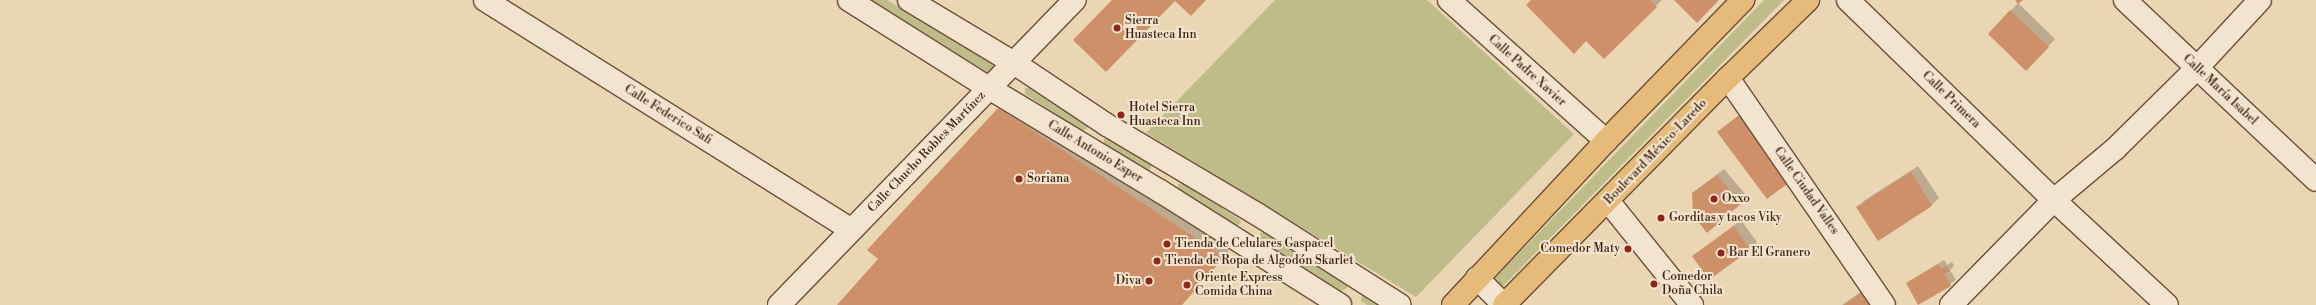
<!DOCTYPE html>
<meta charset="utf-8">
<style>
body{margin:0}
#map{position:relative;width:2316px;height:305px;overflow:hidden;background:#ebd6b3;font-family:"Libre Bodoni",serif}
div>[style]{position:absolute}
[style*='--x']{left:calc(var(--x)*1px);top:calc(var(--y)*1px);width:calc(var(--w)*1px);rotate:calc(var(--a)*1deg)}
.green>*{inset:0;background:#bebc88}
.shadow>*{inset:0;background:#0003}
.building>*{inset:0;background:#cd9069}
.roads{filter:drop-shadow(1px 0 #6d5039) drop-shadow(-1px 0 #6d5039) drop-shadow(0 1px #6d5039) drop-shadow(0 -1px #6d5039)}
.minor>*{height:22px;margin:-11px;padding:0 11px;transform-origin:11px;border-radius:11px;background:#f2e4ce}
.major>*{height:22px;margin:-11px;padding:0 11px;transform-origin:11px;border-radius:11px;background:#e6bb7a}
.dots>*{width:11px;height:11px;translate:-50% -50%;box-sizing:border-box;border:2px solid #f2e4ce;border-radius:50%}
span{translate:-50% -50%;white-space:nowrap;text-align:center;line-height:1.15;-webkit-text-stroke:4px #f2e4ce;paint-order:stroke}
.poi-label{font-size:12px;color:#432410}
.left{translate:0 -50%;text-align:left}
.right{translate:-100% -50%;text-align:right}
.street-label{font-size:12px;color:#432410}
</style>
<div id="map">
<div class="green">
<div style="clip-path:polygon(871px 0,887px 0,992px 64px,994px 68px,991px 72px,987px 72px)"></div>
<div style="clip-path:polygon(1275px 0,1427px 0,1574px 134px,1416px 297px,1146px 133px)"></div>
<div style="clip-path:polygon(1764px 0,1784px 0,1500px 289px,1491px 282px)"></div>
<div style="clip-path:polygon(1025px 88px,1031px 88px,1087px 124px,1088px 128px,1082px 131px,1025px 94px)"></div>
<div style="clip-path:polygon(1108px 138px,1151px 165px,1151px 168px,1148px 171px,1104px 145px,1104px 139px)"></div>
<div style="clip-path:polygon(1184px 183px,1240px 220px,1241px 223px,1235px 227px,1178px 190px,1178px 184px)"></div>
<div style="clip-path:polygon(1264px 232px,1347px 285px,1347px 288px,1341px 291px,1260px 240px,1260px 233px)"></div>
<div style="clip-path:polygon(1366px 294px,1381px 305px,1367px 305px,1361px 301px,1362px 295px)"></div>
</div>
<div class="shadow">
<div style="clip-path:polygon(1532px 0,1662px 0,1604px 57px,1586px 40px)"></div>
<div style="clip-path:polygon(2018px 3px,2055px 39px,2034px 62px,1989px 34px)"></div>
<div style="clip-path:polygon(1008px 101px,1225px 243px,1229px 252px,1181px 305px,838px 305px,879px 259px)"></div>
<div style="clip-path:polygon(1918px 166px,1939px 198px,1932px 205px,1879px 240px,1857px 208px,1865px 200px)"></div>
<div style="clip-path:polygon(1724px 169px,1747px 196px,1740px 204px,1693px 193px)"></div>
<div style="clip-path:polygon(1741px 220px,1757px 242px,1709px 278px,1693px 256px)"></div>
<div style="clip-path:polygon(1944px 260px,1947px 265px,1952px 262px,1954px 266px,1950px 270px,1956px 280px,1919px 304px,1907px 283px)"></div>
<div style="clip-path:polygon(1872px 284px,1887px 305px,1842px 305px)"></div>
</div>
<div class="building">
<div style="clip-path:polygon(1112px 0,1206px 0,1191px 16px,1175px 1px,1106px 72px,1073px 40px)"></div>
<div style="clip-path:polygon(1531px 0,1650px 0,1657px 7px,1604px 59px,1586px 41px,1574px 54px,1526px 5px)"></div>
<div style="clip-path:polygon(1674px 0,1719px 0,1697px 23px)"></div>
<div style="clip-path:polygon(2015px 0,2023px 0,2018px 4px)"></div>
<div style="clip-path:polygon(2010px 10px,2049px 47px,2026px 71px,1988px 34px)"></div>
<div style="clip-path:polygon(998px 108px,1217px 252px,1221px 261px,1182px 305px,837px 305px,878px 259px,867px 250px)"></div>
<div style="clip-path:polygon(1743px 112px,1794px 179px,1767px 199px,1717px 132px)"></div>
<div style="clip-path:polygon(1911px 172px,1932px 206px,1878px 241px,1856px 207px)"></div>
<div style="clip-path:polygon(1717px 175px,1741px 204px,1707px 233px,1693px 215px,1692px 193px)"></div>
<div style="clip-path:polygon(1734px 226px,1750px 250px,1709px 280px,1692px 256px)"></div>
<div style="clip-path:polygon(1938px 264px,1941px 269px,1946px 266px,1950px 271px,1944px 274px,1951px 286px,1918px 305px,1906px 283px)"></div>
<div style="clip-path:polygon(1863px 291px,1873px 305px,1844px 305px)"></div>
</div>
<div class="roads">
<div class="minor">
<div style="--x:485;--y:0;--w:432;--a:32.1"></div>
<div style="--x:849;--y:0;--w:165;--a:32.2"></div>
<div style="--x:989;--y:88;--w:200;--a:31.1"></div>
<div style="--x:1160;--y:191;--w:213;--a:32.3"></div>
<div style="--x:909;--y:0;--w:122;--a:31"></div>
<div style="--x:1014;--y:63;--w:112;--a:33.7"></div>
<div style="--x:1107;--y:125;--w:174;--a:30.7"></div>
<div style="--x:1257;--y:214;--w:169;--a:32.5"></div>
<div style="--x:1449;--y:0;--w:211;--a:41.9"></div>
<div style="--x:1848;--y:0;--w:287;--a:44.2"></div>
<div style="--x:2054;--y:200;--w:154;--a:42.9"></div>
<div style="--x:2125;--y:0;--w:262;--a:43.3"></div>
<div style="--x:1728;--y:78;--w:275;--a:55.5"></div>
<div style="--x:1608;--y:201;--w:134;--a:51.1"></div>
<div style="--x:1477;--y:278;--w:38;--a:45"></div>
<div style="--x:779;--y:305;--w:425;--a:-45.9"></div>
<div style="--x:1951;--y:305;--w:147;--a:-45.6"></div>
<div style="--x:2054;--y:200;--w:80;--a:-39.9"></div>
<div style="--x:2115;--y:149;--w:114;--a:-44.6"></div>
<div style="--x:2196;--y:69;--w:94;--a:-47.2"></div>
</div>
<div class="major">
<div style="--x:1453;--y:305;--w:224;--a:-47"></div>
<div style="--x:1606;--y:141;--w:197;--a:-45.8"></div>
<div style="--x:1504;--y:305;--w:319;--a:-45.4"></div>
<div style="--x:1728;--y:78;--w:112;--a:-44.3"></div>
</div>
</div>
<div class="dots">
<div style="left:1117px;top:28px;background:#8f2418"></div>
<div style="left:1121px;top:115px;background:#8f2418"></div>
<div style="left:1019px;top:179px;background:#8f2418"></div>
<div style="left:1714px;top:199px;background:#8f2418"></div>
<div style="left:1661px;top:218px;background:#8f2418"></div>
<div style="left:1167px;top:244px;background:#8f2418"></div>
<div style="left:1628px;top:249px;background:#8f2418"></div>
<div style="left:1721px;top:253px;background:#8f2418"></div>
<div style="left:1157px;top:261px;background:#8f2418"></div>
<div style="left:1149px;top:281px;background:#8f2418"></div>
<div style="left:1654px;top:284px;background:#8f2418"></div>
<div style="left:1187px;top:285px;background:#8f2418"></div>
</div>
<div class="poi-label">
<span class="left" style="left:1125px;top:28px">Sierra<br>Huasteca Inn</span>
<span class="left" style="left:1129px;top:115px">Hotel Sierra<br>Huasteca Inn</span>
<span class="left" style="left:1027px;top:179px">Soriana</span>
<span class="left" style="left:1722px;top:199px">Oxxo</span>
<span class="left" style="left:1669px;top:218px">Gorditas y tacos Viky</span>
<span class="left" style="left:1175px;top:244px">Tienda de Celulares Gaspacel</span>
<span class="right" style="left:1620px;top:249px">Comedor Maty</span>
<span class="left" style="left:1729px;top:253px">Bar El Granero</span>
<span class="left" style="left:1165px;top:261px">Tienda de Ropa de Algodón Skarlet</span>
<span class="left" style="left:1662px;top:284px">Comedor<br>Doña Chila</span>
<span class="left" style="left:1195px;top:285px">Oriente Express<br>Comida China</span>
<span class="right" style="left:1141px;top:281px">Diva</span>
</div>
<div class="street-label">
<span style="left:1527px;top:71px;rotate:42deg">Calle Padre Xavier</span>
<span style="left:2220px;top:90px;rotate:43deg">Calle María Isabel</span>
<span style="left:1951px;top:100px;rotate:44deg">Calle Primera</span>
<span style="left:668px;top:115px;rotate:32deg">Calle Federico Safi</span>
<span style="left:927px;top:152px;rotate:-46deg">Calle Chucho Robles Martínez</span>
<span style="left:1095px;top:152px;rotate:31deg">Calle Antonio Esper</span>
<span style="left:1656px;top:152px;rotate:-46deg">Boulevard México-Laredo</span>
<span style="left:1806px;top:191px;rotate:55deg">Calle Ciudad Valles</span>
</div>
</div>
